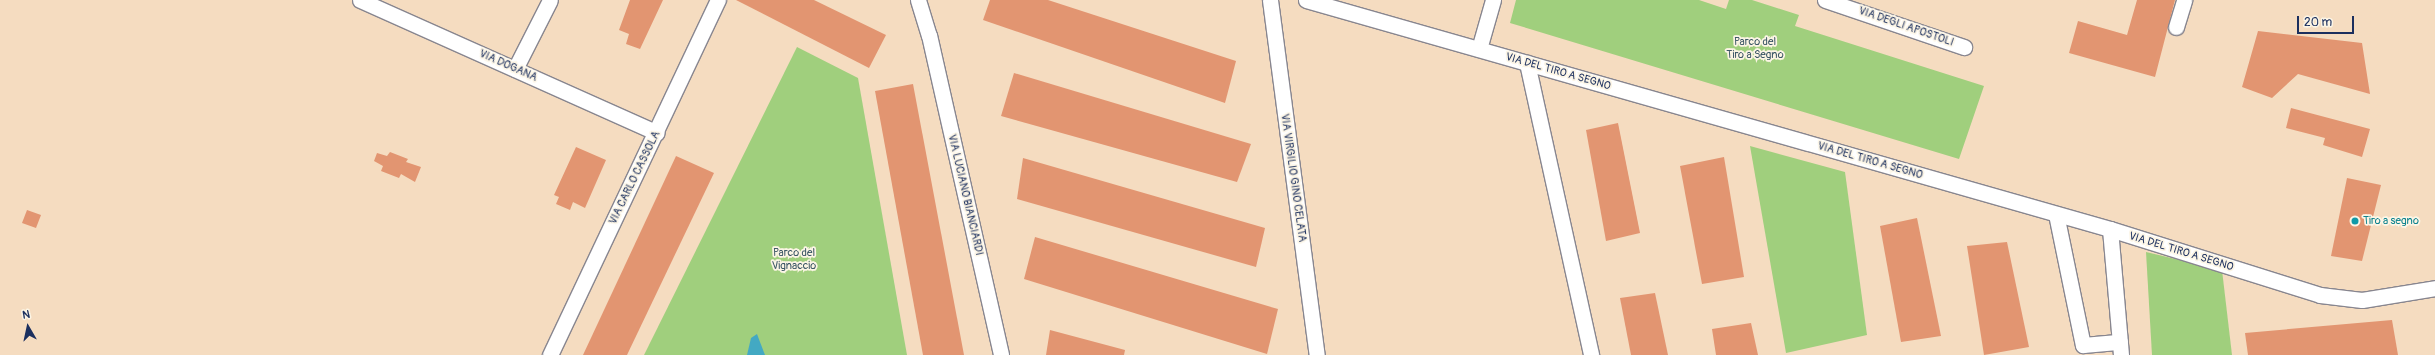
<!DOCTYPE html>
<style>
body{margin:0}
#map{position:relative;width:2435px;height:355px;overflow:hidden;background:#f5dcc0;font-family:Pangolin,sans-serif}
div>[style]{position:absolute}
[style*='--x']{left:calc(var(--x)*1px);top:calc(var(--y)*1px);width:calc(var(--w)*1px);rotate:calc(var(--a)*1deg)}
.green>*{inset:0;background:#a0cf7d}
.water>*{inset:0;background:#43a9c3}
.building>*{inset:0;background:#e29571}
.roads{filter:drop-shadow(1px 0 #88868f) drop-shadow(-1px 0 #88868f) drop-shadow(0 1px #88868f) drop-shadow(0 -1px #88868f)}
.minor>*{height:15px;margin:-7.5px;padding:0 7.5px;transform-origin:7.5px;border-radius:7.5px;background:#fff}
.dots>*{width:11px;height:11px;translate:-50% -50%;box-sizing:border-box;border:2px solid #fcf5e5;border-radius:50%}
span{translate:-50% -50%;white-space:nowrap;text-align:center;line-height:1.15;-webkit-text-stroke:3.5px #fcf5e5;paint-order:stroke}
.street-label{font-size:11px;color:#1b2f5e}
.park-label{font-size:11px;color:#3c5766}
.culture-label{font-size:11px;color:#0d838f}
.left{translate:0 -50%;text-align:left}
.north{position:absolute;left:8px;top:307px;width:40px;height:40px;-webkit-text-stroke:3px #fcf5e5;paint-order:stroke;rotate:351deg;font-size:11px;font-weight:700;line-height:16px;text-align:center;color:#1b2f5e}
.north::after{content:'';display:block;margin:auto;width:14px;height:18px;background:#1b2f5e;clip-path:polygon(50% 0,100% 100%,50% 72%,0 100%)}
.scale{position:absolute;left:2297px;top:16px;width:57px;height:18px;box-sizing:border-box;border:2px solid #1b2f5e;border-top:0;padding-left:5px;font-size:12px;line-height:14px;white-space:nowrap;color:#1b2f5e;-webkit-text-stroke:3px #fcf5e5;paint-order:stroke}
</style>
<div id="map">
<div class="green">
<div style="clip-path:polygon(1516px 0,1699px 0,1726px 9px,1729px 0,1752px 0,1799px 15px,1795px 26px,1984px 86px,1959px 159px,1510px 23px)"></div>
<div style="clip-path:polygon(797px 47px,858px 78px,907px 355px,644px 355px)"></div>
<div style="clip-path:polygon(1750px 146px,1845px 172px,1867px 335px,1786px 353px)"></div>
<div style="clip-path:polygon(2146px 252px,2222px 270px,2232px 355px,2152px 355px)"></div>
</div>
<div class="water">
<div style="clip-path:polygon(757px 334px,765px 355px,747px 355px,751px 338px)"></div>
</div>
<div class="building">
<div style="clip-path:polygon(630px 0,663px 0,640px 49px,626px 44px,629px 34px,619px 30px)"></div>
<div style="clip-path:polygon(736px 0,814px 0,886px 35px,869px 68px)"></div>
<div style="clip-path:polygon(990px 0,1048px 0,1236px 61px,1225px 103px,983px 20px)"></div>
<div style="clip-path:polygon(2137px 0,2175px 0,2155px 77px,2069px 53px,2078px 21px,2127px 35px)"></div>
<div style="clip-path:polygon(2258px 31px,2362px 43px,2370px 94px,2298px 74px,2272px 98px,2242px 87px)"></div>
<div style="clip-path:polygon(1014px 73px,1251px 144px,1237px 182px,1001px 116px)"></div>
<div style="clip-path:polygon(913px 84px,964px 355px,923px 355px,875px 91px)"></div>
<div style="clip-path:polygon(2291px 108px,2370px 129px,2362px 157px,2323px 145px,2325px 138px,2286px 128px)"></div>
<div style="clip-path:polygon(1618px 123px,1640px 233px,1606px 241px,1586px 130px)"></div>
<div style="clip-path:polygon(576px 147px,606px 160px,585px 208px,573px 202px,570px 210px,556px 204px,559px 197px,554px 195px)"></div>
<div style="clip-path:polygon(390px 152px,408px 159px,406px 162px,421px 167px,415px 182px,401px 174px,399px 178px,381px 171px,383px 166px,374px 161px,377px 153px,387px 156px)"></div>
<div style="clip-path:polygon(676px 156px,714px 173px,627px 355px,583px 355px)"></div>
<div style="clip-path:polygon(1724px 157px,1744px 277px,1702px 284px,1680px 166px)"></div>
<div style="clip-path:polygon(1023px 158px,1265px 228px,1256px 267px,1017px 199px)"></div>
<div style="clip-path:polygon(2347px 178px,2381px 185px,2362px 261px,2331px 256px)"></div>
<div style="clip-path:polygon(27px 210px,41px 215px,36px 228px,22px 223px)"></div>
<div style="clip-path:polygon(1917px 218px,1941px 336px,1901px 342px,1880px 226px)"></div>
<div style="clip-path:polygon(1035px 237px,1278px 309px,1267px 354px,1024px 279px)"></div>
<div style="clip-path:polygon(2007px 242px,2029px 347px,1984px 355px,1967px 246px)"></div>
<div style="clip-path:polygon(1655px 293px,1668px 355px,1631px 355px,1620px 298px)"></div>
<div style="clip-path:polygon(2392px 320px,2398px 355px,2248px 355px,2245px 333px)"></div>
<div style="clip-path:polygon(1751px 323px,1758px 355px,1716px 355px,1712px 329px)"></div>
<div style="clip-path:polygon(1050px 330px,1125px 350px,1124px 355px,1046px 355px)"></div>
</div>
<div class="roads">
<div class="minor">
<div style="--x:360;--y:0;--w:325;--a:24.1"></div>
<div style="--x:918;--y:0;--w:37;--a:73"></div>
<div style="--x:929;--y:35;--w:328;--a:77.3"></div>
<div style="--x:1270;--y:0;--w:358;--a:82.5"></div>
<div style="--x:1306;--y:0;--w:836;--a:15.9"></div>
<div style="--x:2110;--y:229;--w:220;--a:17.4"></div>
<div style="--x:2320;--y:295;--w:42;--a:6.8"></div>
<div style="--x:2362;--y:300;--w:74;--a:-9.3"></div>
<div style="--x:1825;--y:0;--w:147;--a:18.7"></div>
<div style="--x:2176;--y:27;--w:28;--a:-73"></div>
<div style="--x:1479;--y:49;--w:51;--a:-74.1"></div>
<div style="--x:1527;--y:63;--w:299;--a:77.6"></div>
<div style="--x:515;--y:69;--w:77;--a:-63.1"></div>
<div style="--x:2056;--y:214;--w:134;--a:78.4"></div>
<div style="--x:2083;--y:345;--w:37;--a:-5"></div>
<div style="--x:2110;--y:229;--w:126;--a:85"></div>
<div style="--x:550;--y:355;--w:393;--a:-64.7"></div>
</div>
</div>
<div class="dots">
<div style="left:2355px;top:221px;background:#0f9aa8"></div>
</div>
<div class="street-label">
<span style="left:1906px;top:27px;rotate:19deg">VIA DEGLI APOSTOLI</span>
<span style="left:508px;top:66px;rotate:24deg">VIA DOGANA</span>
<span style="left:1558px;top:72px;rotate:16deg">VIA DEL TIRO A SEGNO</span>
<span style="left:1870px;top:161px;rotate:16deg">VIA DEL TIRO A SEGNO</span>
<span style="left:635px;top:178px;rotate:-64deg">VIA CARLO CASSOLA</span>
<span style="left:1293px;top:178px;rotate:82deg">VIA VIRGILIO GINO CELATA</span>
<span style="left:965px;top:195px;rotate:77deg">VIA LUCIANO BIANCIARDI</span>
<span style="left:2181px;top:252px;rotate:17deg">VIA DEL TIRO A SEGNO</span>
</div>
<div class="park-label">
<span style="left:1755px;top:49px">Parco del<br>Tiro a Segno</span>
<span style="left:794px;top:260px">Parco del<br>Vignaccio</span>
</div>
<div class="culture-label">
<span class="left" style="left:2363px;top:221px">Tiro a segno</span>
</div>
<div class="north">N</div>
<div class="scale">20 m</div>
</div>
